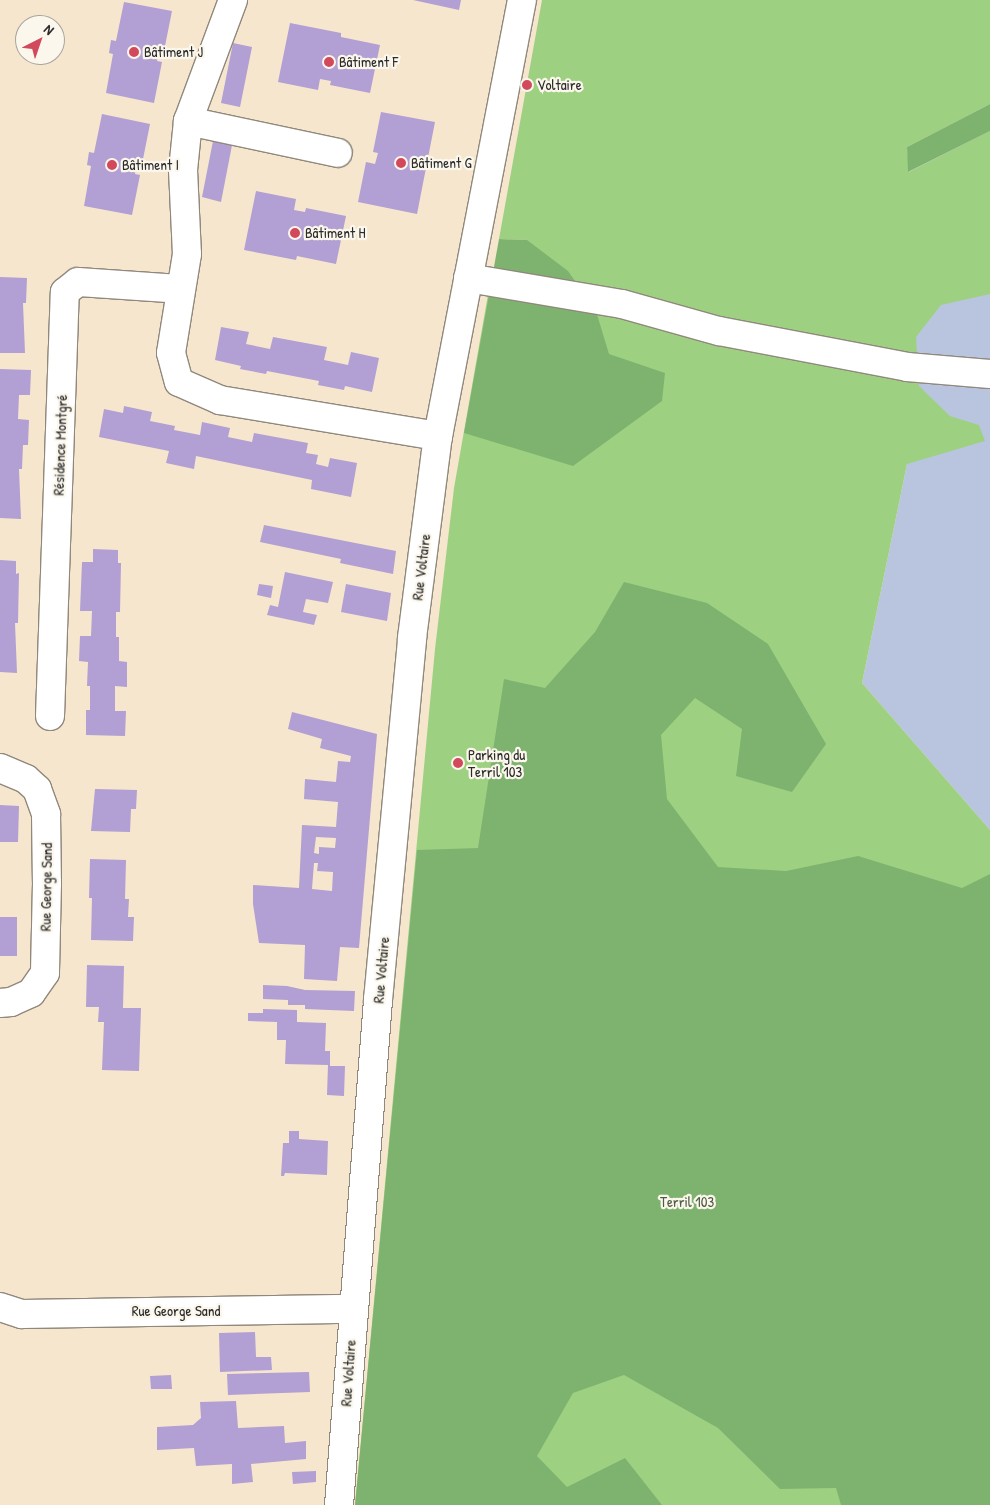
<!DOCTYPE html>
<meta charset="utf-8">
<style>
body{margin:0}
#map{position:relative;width:990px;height:1505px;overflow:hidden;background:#f6e6ce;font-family:"Patrick Hand",sans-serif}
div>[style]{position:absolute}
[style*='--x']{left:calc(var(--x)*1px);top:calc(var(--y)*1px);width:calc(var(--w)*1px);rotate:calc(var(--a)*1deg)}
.industrial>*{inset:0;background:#b9c5de}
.green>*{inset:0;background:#9dd181}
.forest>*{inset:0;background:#7eb36f}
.building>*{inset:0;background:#b29fd3}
.roads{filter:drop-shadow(1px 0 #90887c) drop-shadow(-1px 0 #90887c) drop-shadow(0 1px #90887c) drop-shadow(0 -1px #90887c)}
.minor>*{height:28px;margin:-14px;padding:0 14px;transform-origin:14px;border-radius:14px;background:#fff}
.dots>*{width:14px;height:14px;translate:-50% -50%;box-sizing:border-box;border:2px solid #fbf7ec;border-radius:50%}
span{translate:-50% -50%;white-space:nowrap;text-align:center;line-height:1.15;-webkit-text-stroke:4.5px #fbf7ec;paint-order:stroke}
.poi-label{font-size:15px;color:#2b2b2b}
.left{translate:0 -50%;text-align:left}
.street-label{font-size:15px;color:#2b2b2b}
.park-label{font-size:15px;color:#4d5d45}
.north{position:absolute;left:15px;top:15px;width:50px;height:50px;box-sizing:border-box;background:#fbf7ec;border:1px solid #a8a59f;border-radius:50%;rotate:41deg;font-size:14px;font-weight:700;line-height:20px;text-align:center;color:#2b2b2b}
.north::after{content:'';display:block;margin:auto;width:18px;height:22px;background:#d1495b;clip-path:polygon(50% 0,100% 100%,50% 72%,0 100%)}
</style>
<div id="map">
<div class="industrial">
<div style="clip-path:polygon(990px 131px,990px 830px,862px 683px,907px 464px,683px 286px)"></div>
</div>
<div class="green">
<div style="clip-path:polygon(542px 0,990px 0,990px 104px,907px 147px,909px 172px,990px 131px,990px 294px,941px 305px,916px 337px,919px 386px,950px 416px,979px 425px,985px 441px,907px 464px,862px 683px,990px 830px,990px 1505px,355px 1505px,435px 649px,454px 488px,489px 289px,527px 240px,499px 239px)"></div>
</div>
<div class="forest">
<div style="clip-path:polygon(990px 104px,990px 131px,908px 172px,907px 147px)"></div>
<div style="clip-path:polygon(499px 239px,527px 240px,568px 271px,596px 311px,609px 354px,665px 373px,662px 401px,573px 466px,464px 433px)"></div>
<div style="clip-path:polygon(624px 582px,707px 603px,768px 644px,826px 744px,792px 792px,736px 776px,742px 729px,695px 698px,661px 735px,667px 799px,718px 867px,786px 871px,858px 856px,962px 888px,990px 874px,990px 1505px,841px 1505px,836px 1488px,780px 1489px,718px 1428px,624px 1375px,573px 1393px,537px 1456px,567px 1487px,625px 1458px,662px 1505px,355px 1505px,417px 850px,478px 848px,504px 679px,545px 688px,595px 632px)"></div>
</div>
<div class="building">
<div style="clip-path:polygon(413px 0,461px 0,459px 10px)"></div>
<div style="clip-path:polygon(124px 2px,172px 11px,164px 51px,160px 50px,157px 61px,162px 62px,154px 103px,106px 93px,113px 54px,109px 53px,111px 40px,116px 41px)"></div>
<div style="clip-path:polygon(290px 23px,341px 33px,341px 37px,380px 45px,370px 93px,330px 85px,331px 81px,320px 79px,318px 90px,278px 82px)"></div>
<div style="clip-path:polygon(233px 43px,252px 47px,240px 107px,221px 103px)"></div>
<div style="clip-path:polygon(381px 112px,435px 122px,417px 214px,358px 202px,366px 162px,375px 164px,378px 153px,373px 152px)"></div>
<div style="clip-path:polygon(102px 114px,150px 124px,142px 164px,137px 163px,135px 174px,140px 175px,132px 215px,84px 206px,91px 166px,87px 165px,89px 152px,94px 153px)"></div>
<div style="clip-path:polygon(214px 136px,233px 140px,221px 202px,202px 197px)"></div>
<div style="clip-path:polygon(256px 191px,296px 199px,294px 210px,305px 212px,306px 208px,346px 216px,336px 264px,297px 256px,296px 260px,244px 250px)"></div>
<div style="clip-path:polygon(0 277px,27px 278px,26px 303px,23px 303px,25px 353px,0 353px)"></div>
<div style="clip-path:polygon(221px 327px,249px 332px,246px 344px,270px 349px,273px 337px,327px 347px,324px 360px,348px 365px,351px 352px,379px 358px,372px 392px,345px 386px,344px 390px,318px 385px,319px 381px,267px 371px,266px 374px,240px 369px,241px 366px,215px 360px)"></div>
<div style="clip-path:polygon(0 369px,31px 370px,30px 395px,19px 395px,18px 419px,29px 420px,28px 445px,23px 445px,22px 469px,19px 469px,21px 519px,0 518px)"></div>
<div style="clip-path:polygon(124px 406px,152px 412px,150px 421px,175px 426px,174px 430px,200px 435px,202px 422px,230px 428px,228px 437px,252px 442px,254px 433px,308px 443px,306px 453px,318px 455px,316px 464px,328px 467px,330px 458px,357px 463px,351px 497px,311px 489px,312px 480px,196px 456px,194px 469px,166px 463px,169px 451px,99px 437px,104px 409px,123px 413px)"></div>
<div style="clip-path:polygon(264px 525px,396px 551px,393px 574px,340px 563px,341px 559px,260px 542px)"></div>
<div style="clip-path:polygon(93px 549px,118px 550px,118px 563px,121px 563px,120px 612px,116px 612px,116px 637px,119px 637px,119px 661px,127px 662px,127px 687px,115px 686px,115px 711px,126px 711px,125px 736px,86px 735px,86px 710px,90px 710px,90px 686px,87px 686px,88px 662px,79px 661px,80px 636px,91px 636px,92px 611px,80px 611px,82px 562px,93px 562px)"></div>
<div style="clip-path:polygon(0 560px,16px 561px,16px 574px,19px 573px,18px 623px,15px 623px,17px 673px,0 672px)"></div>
<div style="clip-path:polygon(285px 572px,333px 582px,328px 603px,306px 599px,303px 612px,317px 615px,314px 625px,267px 615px,270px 605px,278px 607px)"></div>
<div style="clip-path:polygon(259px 584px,273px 586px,271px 598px,257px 595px)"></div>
<div style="clip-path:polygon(346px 584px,391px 593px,387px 621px,341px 612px)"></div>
<div style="clip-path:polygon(evenodd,292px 712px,377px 734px,359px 948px,340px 947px,337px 981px,304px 979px,305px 945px,259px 943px,253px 904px,253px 885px,299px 888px,302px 825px,336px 827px,338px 802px,304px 799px,305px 779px,336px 782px,338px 761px,350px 762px,351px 756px,320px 748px,322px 739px,288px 729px,292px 712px,316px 837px,336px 838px,335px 848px,319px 847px,319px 854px,314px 853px,316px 837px,292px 712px,314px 863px,318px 863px,317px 871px,333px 872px,332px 891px,312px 889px,314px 863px)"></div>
<div style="clip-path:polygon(95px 789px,137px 790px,136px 809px,131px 809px,130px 832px,91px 831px)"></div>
<div style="clip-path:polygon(0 805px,19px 806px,18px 842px,0 842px)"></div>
<div style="clip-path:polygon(90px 859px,126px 860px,125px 899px,129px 899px,128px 917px,134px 917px,133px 941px,91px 940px,92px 898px,89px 898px)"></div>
<div style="clip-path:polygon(0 917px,17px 917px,17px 956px,0 956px)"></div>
<div style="clip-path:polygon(87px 965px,124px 966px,123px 1008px,141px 1008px,139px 1071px,102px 1070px,104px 1022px,98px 1022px,99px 1007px,86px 1007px)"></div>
<div style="clip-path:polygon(263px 985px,287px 986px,305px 990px,355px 991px,354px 1011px,305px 1009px,305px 1005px,288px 1005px,288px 1000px,263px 999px)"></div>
<div style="clip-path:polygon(263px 1009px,297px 1010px,297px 1022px,326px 1023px,325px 1051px,330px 1051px,330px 1066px,345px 1066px,344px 1096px,327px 1095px,328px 1065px,285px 1064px,286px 1040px,277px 1040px,277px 1022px,248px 1021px,248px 1013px,263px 1013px)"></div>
<div style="clip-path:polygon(289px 1131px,299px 1131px,299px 1139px,328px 1141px,327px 1175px,285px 1173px,284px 1176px,281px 1176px,283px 1143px,289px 1143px)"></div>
<div style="clip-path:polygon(255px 1332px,256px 1357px,271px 1357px,272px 1370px,220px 1372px,219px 1333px)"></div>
<div style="clip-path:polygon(309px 1372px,310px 1392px,228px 1395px,227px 1374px)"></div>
<div style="clip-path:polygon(171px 1375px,172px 1389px,151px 1389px,150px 1376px)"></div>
<div style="clip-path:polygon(236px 1401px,238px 1428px,284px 1426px,285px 1443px,306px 1441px,306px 1459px,251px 1464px,253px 1482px,232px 1484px,232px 1464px,196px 1466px,194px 1448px,157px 1450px,157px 1427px,193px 1425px,201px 1418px,200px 1402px)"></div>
<div style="clip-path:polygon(316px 1471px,316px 1482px,293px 1484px,292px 1472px)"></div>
</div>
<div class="roads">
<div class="minor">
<div style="--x:233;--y:0;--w:129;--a:110.4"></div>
<div style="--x:188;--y:121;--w:49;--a:95.8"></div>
<div style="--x:183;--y:170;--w:84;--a:87.3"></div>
<div style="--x:187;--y:254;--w:100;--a:99.2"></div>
<div style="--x:171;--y:353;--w:30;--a:75"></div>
<div style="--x:179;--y:382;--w:45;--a:23.7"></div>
<div style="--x:220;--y:400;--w:221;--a:9.4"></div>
<div style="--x:188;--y:121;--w:153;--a:12"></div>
<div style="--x:468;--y:278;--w:156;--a:9.6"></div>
<div style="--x:622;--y:304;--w:101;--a:15.6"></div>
<div style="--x:719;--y:331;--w:191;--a:10.8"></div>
<div style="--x:907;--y:367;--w:83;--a:4.8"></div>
<div style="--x:50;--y:716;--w:424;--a:-88"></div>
<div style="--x:65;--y:292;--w:16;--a:-38"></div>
<div style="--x:78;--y:282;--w:102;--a:3.9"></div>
<div style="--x:0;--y:768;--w:28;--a:23"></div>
<div style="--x:26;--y:779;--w:15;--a:42"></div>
<div style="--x:37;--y:789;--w:27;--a:70"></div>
<div style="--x:46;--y:814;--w:69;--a:89.2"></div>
<div style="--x:47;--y:883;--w:90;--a:91.3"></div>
<div style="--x:45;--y:973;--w:24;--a:125"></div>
<div style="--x:31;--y:993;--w:22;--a:156"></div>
<div style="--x:11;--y:1002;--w:11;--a:175"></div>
<div style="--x:0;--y:1307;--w:23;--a:18"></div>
<div style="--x:22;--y:1314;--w:331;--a:-0.9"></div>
<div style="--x:339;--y:1505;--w:507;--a:-85.58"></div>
<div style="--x:378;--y:1000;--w:364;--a:-84.6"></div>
<div style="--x:412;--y:638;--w:204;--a:-82.7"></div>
<div style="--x:438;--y:436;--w:444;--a:-79.1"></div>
</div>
</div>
<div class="dots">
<div style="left:134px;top:52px;background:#d1495b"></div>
<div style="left:329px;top:62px;background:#d1495b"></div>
<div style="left:527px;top:85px;background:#d1495b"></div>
<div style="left:401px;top:163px;background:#d1495b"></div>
<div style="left:112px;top:165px;background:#d1495b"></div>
<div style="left:295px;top:233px;background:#d1495b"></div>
<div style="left:458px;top:763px;background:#d1495b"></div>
</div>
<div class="poi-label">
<span class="left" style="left:144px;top:52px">Bâtiment J</span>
<span class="left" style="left:339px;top:62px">Bâtiment F</span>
<span class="left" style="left:537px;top:85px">Voltaire</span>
<span class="left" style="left:411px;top:163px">Bâtiment G</span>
<span class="left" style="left:122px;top:165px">Bâtiment I</span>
<span class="left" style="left:305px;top:233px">Bâtiment H</span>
<span class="left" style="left:468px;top:763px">Parking du<br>Terril 103</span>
</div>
<div class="street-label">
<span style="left:60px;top:445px;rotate:-88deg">Résidence Montgré</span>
<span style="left:421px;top:567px;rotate:-83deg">Rue Voltaire</span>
<span style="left:46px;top:887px;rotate:-89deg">Rue George Sand</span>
<span style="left:381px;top:970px;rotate:-85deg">Rue Voltaire</span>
<span style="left:176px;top:1311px">Rue George Sand</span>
<span style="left:348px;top:1373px;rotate:-86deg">Rue Voltaire</span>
</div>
<div class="park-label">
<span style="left:687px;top:1202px">Terril 103</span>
</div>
<div class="north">N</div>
</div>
